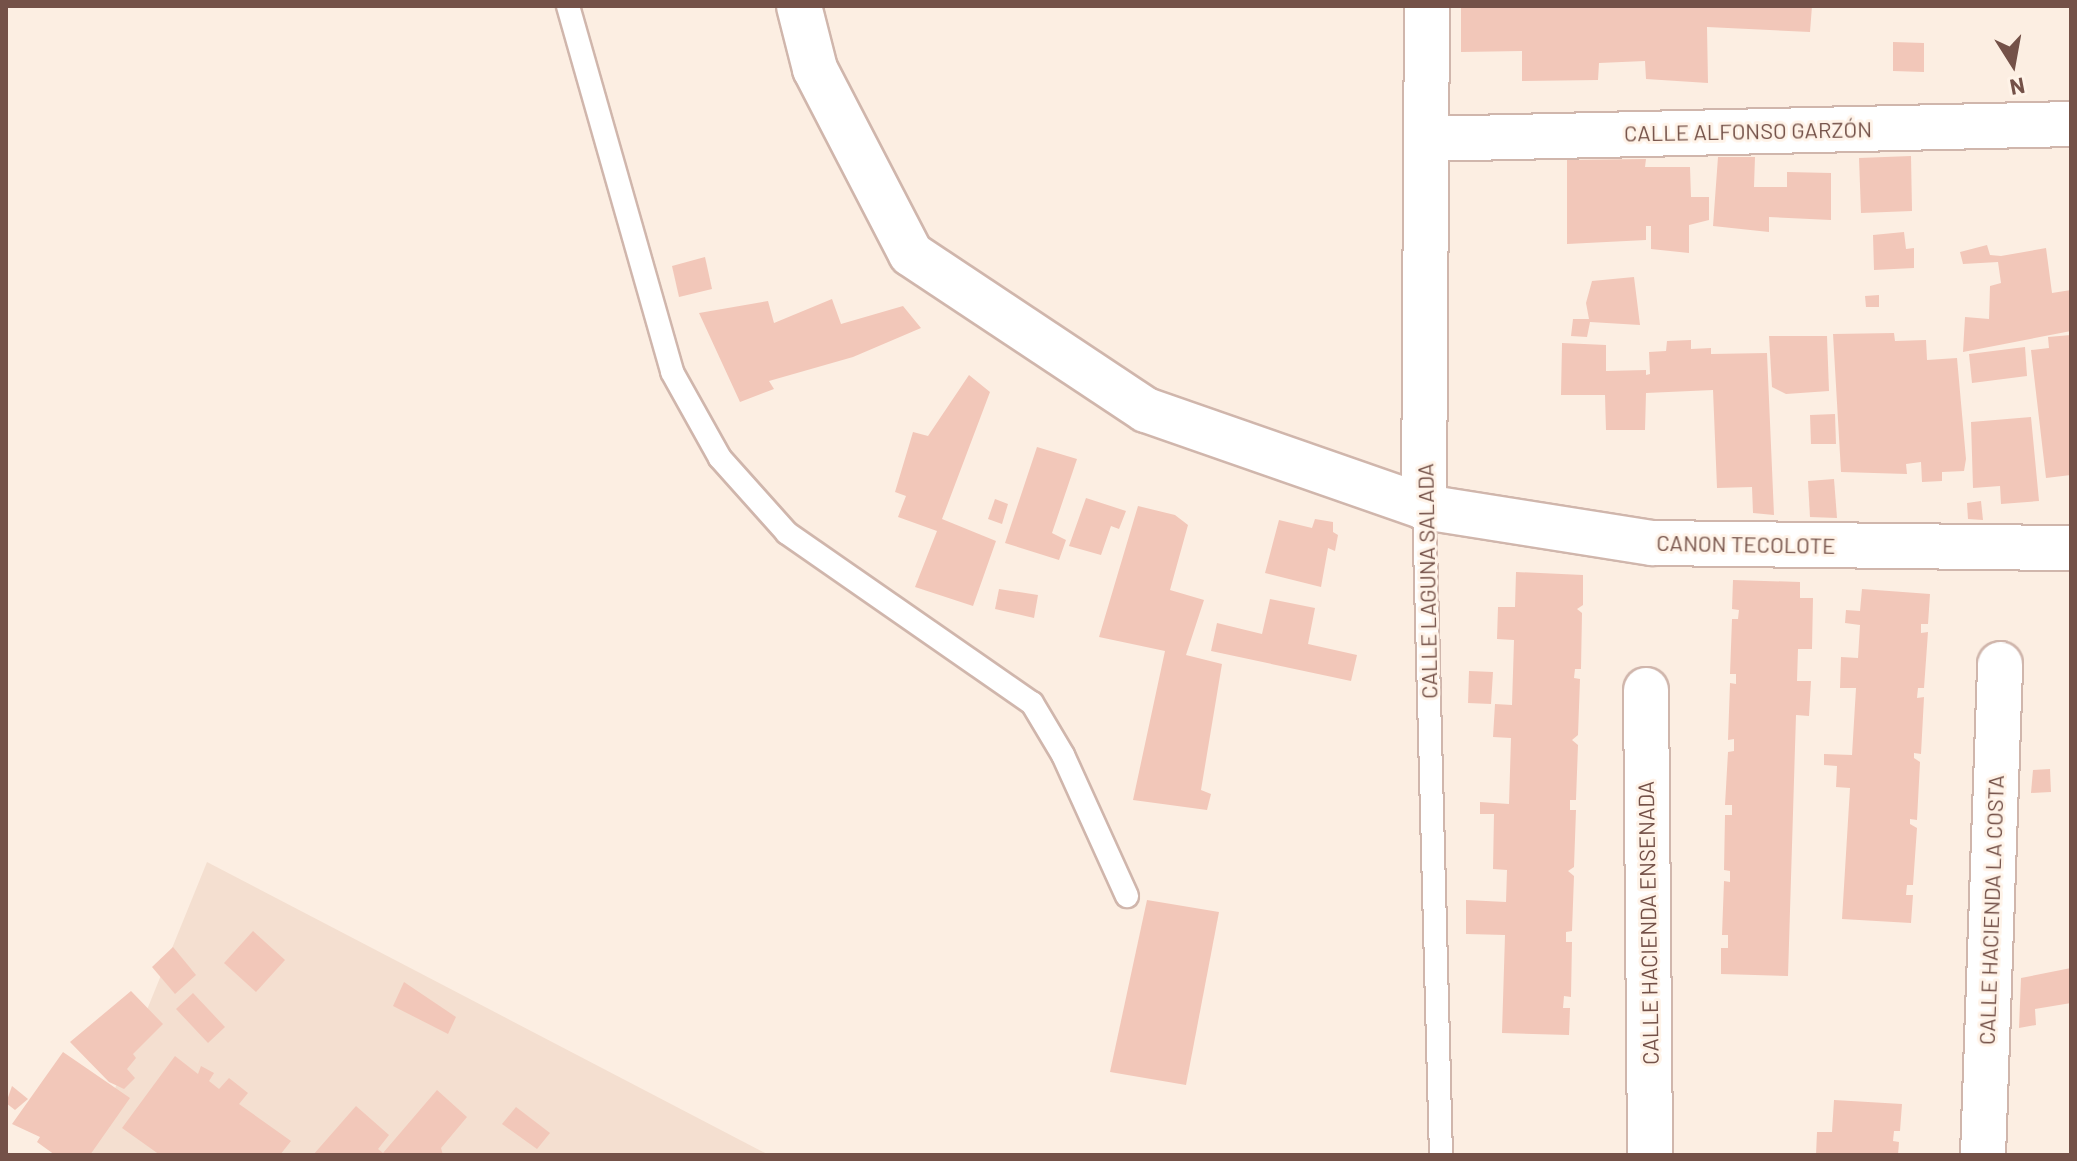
<!DOCTYPE html>
<meta charset="utf-8">
<style>
body{margin:0}
#map{position:relative;width:2077px;height:1161px;overflow:hidden;background:#fceee2;font-family:Barlow,sans-serif}
div>[style]{position:absolute}
[style*='--x']{left:calc(var(--x)*1px);top:calc(var(--y)*1px);width:calc(var(--w)*1px);rotate:calc(var(--a)*1deg)}
.residential>*{inset:0;background:#f4dfd0}
.building>*{inset:0;background:#f2c7b9}
.roads{filter:drop-shadow(2px 0 #d0b6ac) drop-shadow(-2px 0 #d0b6ac) drop-shadow(0 2px #d0b6ac) drop-shadow(0 -2px #d0b6ac)}
.lane>*{height:22px;margin:-11px;padding:0 11px;transform-origin:11px;border-radius:11px;background:#fff}
.street>*{height:44px;margin:-22px;padding:0 22px;transform-origin:22px;border-radius:22px;background:#fff}
span{translate:-50% -50%;white-space:nowrap;text-align:center;line-height:1.15;-webkit-text-stroke:6px #fff3e8;paint-order:stroke}
.street-label{font-size:22px;color:#745148}
.frame{position:absolute;inset:0;border:8px solid #745148;pointer-events:none}
.north{position:absolute;left:1973px;top:24px;width:80px;height:80px;-webkit-text-stroke:6px #fff3e8;paint-order:stroke;rotate:169deg;font-size:22px;font-weight:700;line-height:32px;text-align:center;color:#745148}
.north::after{content:'';display:block;margin:auto;width:28px;height:36px;background:#745148;clip-path:polygon(50% 0,100% 100%,50% 72%,0 100%)}
</style>
<div id="map">
<div class="residential">
<div style="clip-path:polygon(207px 862px,769px 1155px,88px 1155px)"></div>
</div>
<div class="building">
<div style="clip-path:polygon(1461px 6px,1645px 8px,1812px 6px,1810px 32px,1707px 27px,1708px 83px,1646px 79px,1645px 61px,1599px 63px,1598px 80px,1522px 81px,1522px 51px,1461px 52px)"></div>
<div style="clip-path:polygon(1893px 42px,1924px 43px,1924px 72px,1893px 71px)"></div>
<div style="clip-path:polygon(1911px 156px,1912px 211px,1861px 213px,1859px 158px)"></div>
<div style="clip-path:polygon(1718px 157px,1755px 157px,1754px 187px,1787px 187px,1787px 172px,1831px 173px,1831px 220px,1769px 217px,1769px 232px,1713px 226px)"></div>
<div style="clip-path:polygon(1646px 159px,1645px 167px,1690px 167px,1691px 197px,1709px 197px,1709px 220px,1689px 225px,1689px 253px,1651px 249px,1651px 226px,1646px 226px,1646px 240px,1567px 244px,1567px 160px)"></div>
<div style="clip-path:polygon(1904px 232px,1906px 249px,1914px 248px,1914px 268px,1874px 270px,1873px 235px)"></div>
<div style="clip-path:polygon(1987px 245px,1990px 255px,2001px 256px,2046px 248px,2052px 293px,2071px 290px,2071px 331px,1963px 352px,1965px 317px,1989px 319px,1990px 286px,2001px 283px,1998px 262px,1963px 264px,1960px 252px)"></div>
<div style="clip-path:polygon(705px 257px,712px 289px,679px 297px,672px 266px)"></div>
<div style="clip-path:polygon(1634px 277px,1640px 325px,1590px 322px,1587px 337px,1571px 336px,1573px 319px,1589px 319px,1586px 303px,1592px 281px)"></div>
<div style="clip-path:polygon(1879px 295px,1879px 307px,1866px 307px,1865px 296px)"></div>
<div style="clip-path:polygon(832px 299px,841px 324px,903px 306px,921px 328px,853px 357px,769px 381px,774px 389px,740px 402px,699px 313px,768px 301px,774px 323px)"></div>
<div style="clip-path:polygon(1894px 333px,1895px 341px,1926px 340px,1927px 360px,1957px 358px,1966px 459px,1964px 471px,1942px 472px,1942px 481px,1922px 482px,1921px 462px,1906px 464px,1907px 474px,1841px 472px,1833px 334px)"></div>
<div style="clip-path:polygon(2071px 335px,2071px 475px,2046px 478px,2031px 350px,2049px 348px,2048px 337px)"></div>
<div style="clip-path:polygon(1769px 336px,1827px 336px,1829px 391px,1786px 394px,1772px 387px)"></div>
<div style="clip-path:polygon(1691px 340px,1691px 349px,1711px 348px,1711px 354px,1767px 353px,1774px 515px,1753px 513px,1752px 487px,1717px 488px,1713px 390px,1646px 393px,1645px 430px,1606px 430px,1605px 395px,1561px 395px,1562px 343px,1606px 345px,1606px 371px,1646px 370px,1646px 375px,1650px 374px,1649px 352px,1666px 351px,1667px 341px)"></div>
<div style="clip-path:polygon(2025px 347px,2027px 376px,1972px 383px,1969px 354px)"></div>
<div style="clip-path:polygon(969px 375px,990px 392px,942px 519px,996px 541px,973px 606px,915px 587px,937px 531px,898px 517px,906px 496px,895px 492px,913px 432px,928px 436px)"></div>
<div style="clip-path:polygon(1835px 414px,1836px 444px,1811px 444px,1810px 415px)"></div>
<div style="clip-path:polygon(2031px 417px,2039px 501px,2001px 504px,2000px 486px,1973px 488px,1971px 422px)"></div>
<div style="clip-path:polygon(1037px 447px,1077px 459px,1052px 533px,1066px 540px,1059px 560px,1005px 543px)"></div>
<div style="clip-path:polygon(1834px 479px,1837px 518px,1810px 517px,1808px 481px)"></div>
<div style="clip-path:polygon(1086px 498px,1126px 511px,1119px 529px,1111px 526px,1101px 555px,1069px 546px)"></div>
<div style="clip-path:polygon(995px 499px,1008px 504px,1002px 524px,988px 519px)"></div>
<div style="clip-path:polygon(1981px 501px,1983px 520px,1968px 519px,1967px 503px)"></div>
<div style="clip-path:polygon(1138px 506px,1175px 515px,1188px 525px,1170px 590px,1204px 600px,1186px 655px,1222px 664px,1201px 790px,1211px 794px,1207px 810px,1133px 800px,1165px 651px,1099px 637px)"></div>
<div style="clip-path:polygon(1315px 519px,1333px 522px,1333px 532px,1338px 535px,1335px 551px,1328px 548px,1321px 587px,1265px 573px,1279px 520px,1312px 528px)"></div>
<div style="clip-path:polygon(1516px 572px,1583px 575px,1583px 605px,1577px 609px,1582px 613px,1581px 669px,1575px 669px,1574px 678px,1580px 679px,1578px 735px,1572px 740px,1578px 745px,1576px 800px,1570px 800px,1570px 810px,1576px 810px,1574px 867px,1568px 871px,1574px 876px,1572px 931px,1566px 932px,1566px 942px,1572px 942px,1571px 997px,1564px 996px,1563px 1008px,1570px 1008px,1569px 1035px,1502px 1033px,1505px 935px,1466px 934px,1466px 900px,1506px 902px,1507px 870px,1493px 869px,1494px 814px,1480px 814px,1480px 802px,1509px 804px,1511px 738px,1493px 737px,1495px 704px,1512px 705px,1514px 640px,1497px 639px,1498px 607px,1515px 607px)"></div>
<div style="clip-path:polygon(1733px 580px,1800px 582px,1800px 598px,1813px 598px,1812px 649px,1798px 649px,1797px 681px,1811px 681px,1809px 716px,1796px 715px,1788px 976px,1721px 974px,1721px 948px,1728px 948px,1728px 935px,1722px 935px,1724px 881px,1730px 882px,1730px 871px,1724px 870px,1725px 815px,1732px 815px,1732px 805px,1725px 805px,1728px 752px,1734px 751px,1734px 739px,1728px 740px,1730px 683px,1736px 684px,1736px 674px,1730px 674px,1732px 619px,1738px 619px,1739px 610px,1732px 609px)"></div>
<div style="clip-path:polygon(999px 589px,1038px 595px,1034px 618px,995px 609px)"></div>
<div style="clip-path:polygon(1862px 589px,1930px 594px,1928px 624px,1921px 624px,1921px 633px,1928px 632px,1924px 688px,1918px 688px,1917px 698px,1924px 697px,1921px 754px,1914px 753px,1914px 758px,1920px 762px,1917px 820px,1910px 819px,1910px 824px,1917px 828px,1913px 885px,1907px 885px,1906px 895px,1913px 895px,1911px 923px,1842px 919px,1850px 788px,1836px 787px,1837px 766px,1824px 765px,1824px 754px,1852px 755px,1856px 688px,1840px 688px,1841px 657px,1858px 658px,1860px 625px,1845px 623px,1846px 610px,1860px 611px)"></div>
<div style="clip-path:polygon(1270px 599px,1315px 608px,1308px 644px,1357px 655px,1351px 681px,1211px 651px,1217px 623px,1262px 634px)"></div>
<div style="clip-path:polygon(1469px 671px,1493px 672px,1491px 704px,1468px 703px)"></div>
<div style="clip-path:polygon(2050px 769px,2051px 792px,2031px 793px,2033px 770px)"></div>
<div style="clip-path:polygon(1147px 900px,1219px 912px,1186px 1085px,1110px 1072px)"></div>
<div style="clip-path:polygon(253px 931px,285px 960px,256px 992px,224px 963px)"></div>
<div style="clip-path:polygon(173px 947px,196px 975px,175px 994px,152px 967px)"></div>
<div style="clip-path:polygon(2071px 968px,2071px 1003px,2035px 1009px,2036px 1025px,2019px 1028px,2021px 978px)"></div>
<div style="clip-path:polygon(404px 982px,456px 1017px,448px 1034px,393px 1006px)"></div>
<div style="clip-path:polygon(131px 991px,163px 1024px,133px 1054px,136px 1058px,127px 1069px,135px 1078px,124px 1089px,109px 1082px,70px 1042px)"></div>
<div style="clip-path:polygon(193px 993px,225px 1027px,208px 1043px,176px 1009px)"></div>
<div style="clip-path:polygon(63px 1052px,130px 1098px,90px 1155px,55px 1155px,37px 1142px,40px 1137px,12px 1124px)"></div>
<div style="clip-path:polygon(175px 1056px,198px 1074px,201px 1066px,214px 1073px,209px 1081px,219px 1089px,229px 1078px,248px 1093px,239px 1104px,291px 1141px,280px 1155px,160px 1155px,122px 1128px)"></div>
<div style="clip-path:polygon(12px 1086px,28px 1099px,15px 1110px,6px 1103px)"></div>
<div style="clip-path:polygon(437px 1090px,467px 1117px,441px 1148px,443px 1155px,313px 1155px,356px 1106px,389px 1135px,378px 1149px,383px 1153px)"></div>
<div style="clip-path:polygon(1834px 1100px,1902px 1104px,1900px 1131px,1894px 1131px,1893px 1141px,1899px 1142px,1898px 1155px,1816px 1155px,1817px 1132px,1832px 1132px)"></div>
<div style="clip-path:polygon(516px 1107px,550px 1133px,537px 1149px,502px 1124px)"></div>
</div>
<div class="roads">
<div class="lane">
<div style="--x:568;--y:6;--w:380;--a:74.1"></div>
<div style="--x:672;--y:372;--w:98;--a:60.8"></div>
<div style="--x:720;--y:458;--w:101;--a:48.2"></div>
<div style="--x:787;--y:533;--w:298;--a:34.8"></div>
<div style="--x:1032;--y:703;--w:61;--a:59.2"></div>
<div style="--x:1063;--y:755;--w:155;--a:65.6"></div>
<div style="--x:1424;--y:507;--w:648;--a:88.5"></div>
</div>
<div class="street">
<div style="--x:799;--y:6;--w:65;--a:75.7"></div>
<div style="--x:815;--y:69;--w:208;--a:62.6"></div>
<div style="--x:911;--y:254;--w:282;--a:33.6"></div>
<div style="--x:1146;--y:410;--w:294;--a:19.2"></div>
<div style="--x:1424;--y:507;--w:231;--a:9"></div>
<div style="--x:1652;--y:543;--w:419;--a:0.7"></div>
<div style="--x:1426;--y:139;--w:645;--a:-1.33"></div>
<div style="--x:1424;--y:507;--w:501;--a:-89.66"></div>
<div style="--x:1646;--y:690;--w:465;--a:89.5"></div>
<div style="--x:1983;--y:1155;--w:491;--a:-88"></div>
</div>
</div>
<div class="street-label">
<span style="left:1748px;top:131px;rotate:-1deg">CALLE ALFONSO GARZÓN</span>
<span style="left:1746px;top:544px;rotate:1deg">CANON TECOLOTE</span>
<span style="left:1427px;top:581px;rotate:-91deg">CALLE LAGUNA SALADA</span>
<span style="left:1991px;top:910px;rotate:-88deg">CALLE HACIENDA LA COSTA</span>
<span style="left:1648px;top:923px;rotate:-91deg">CALLE HACIENDA ENSENADA</span>
</div>
<div class="frame"></div>
<div class="north">N</div>
</div>
